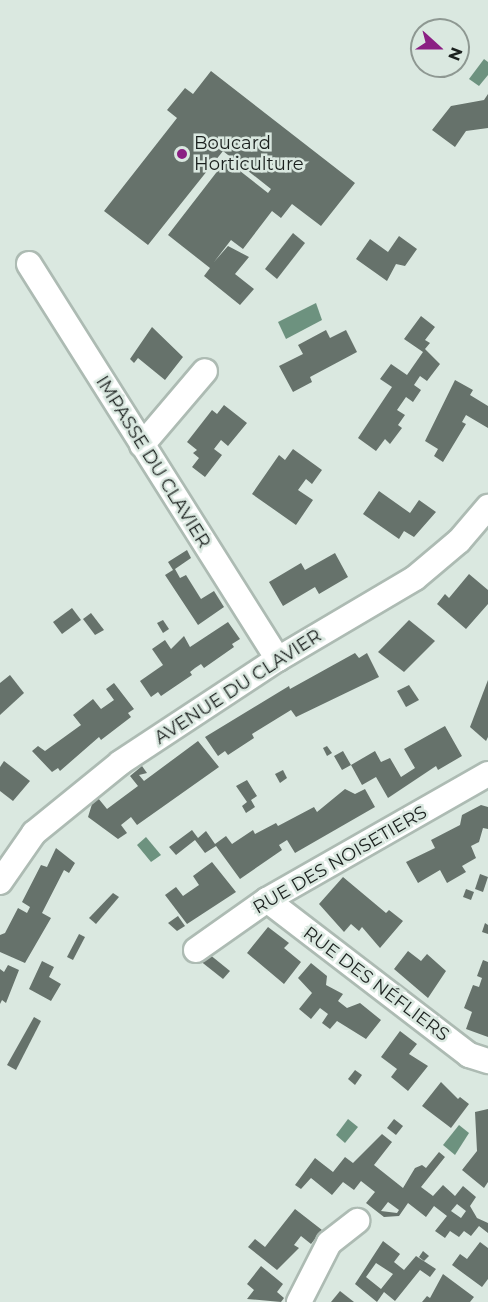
<!DOCTYPE html>
<meta charset="utf-8">
<style>
body{margin:0}
#map{position:relative;width:488px;height:1302px;overflow:hidden;background:#dae8e0;font-family:Montserrat,sans-serif}
div>[style]{position:absolute}
[style*='--x']{left:calc(var(--x)*1px);top:calc(var(--y)*1px);width:calc(var(--w)*1px);rotate:calc(var(--a)*1deg)}
.water>*{inset:0;background:#6d927f}
.building>*{inset:0;background:#66726b}
.roads{filter:drop-shadow(2px 0 #adbbb3) drop-shadow(-2px 0 #adbbb3) drop-shadow(0 2px #adbbb3) drop-shadow(0 -2px #adbbb3)}
.minor>*{height:24px;margin:-12px;padding:0 12px;transform-origin:12px;border-radius:12px;background:#fff}
.dots>*{width:16px;height:16px;translate:-50% -50%;box-sizing:border-box;border:3px solid #dae8e0;border-radius:50%}
span{translate:-50% -50%;white-space:nowrap;text-align:center;line-height:1.15;-webkit-text-stroke:5px #dae8e0;paint-order:stroke}
.poi-label{font-size:18px;color:#1b201e}
.left{translate:0 -50%;text-align:left}
.street-label{font-size:18px;color:#1b201e}
.north{position:absolute;left:410px;top:18px;width:60px;height:60px;box-sizing:border-box;background:#dae8e0;border:2px solid #8e9892;border-radius:50%;rotate:111deg;font-size:16px;font-weight:700;line-height:24px;text-align:center;color:#1b201e}
.north::after{content:'';display:block;margin:auto;width:21px;height:27px;background:#8b1f83;clip-path:polygon(50% 0,100% 100%,50% 72%,0 100%)}
</style>
<div id="map">
<div class="water">
<div style="clip-path:polygon(484px 59px,488px 62px,488px 75px,479px 86px,469px 79px)"></div>
<div style="clip-path:polygon(316px 303px,322px 320px,286px 339px,278px 322px)"></div>
<div style="clip-path:polygon(146px 837px,161px 855px,151px 862px,137px 845px)"></div>
<div style="clip-path:polygon(348px 1119px,358px 1127px,345px 1143px,336px 1135px)"></div>
<div style="clip-path:polygon(459px 1125px,469px 1133px,455px 1155px,443px 1145px)"></div>
</div>
<div class="building">
<div style="clip-path:polygon(211px 71px,355px 183px,321px 226px,292px 204px,281px 218px,272px 211px,243px 249px,231px 240px,214px 262px,228px 246px,249px 257px,235px 274px,254px 289px,240px 305px,204px 276px,210px 268px,168px 235px,226px 160px,268px 193px,271px 189px,223px 151px,148px 245px,104px 211px,177px 118px,167px 110px,185px 88px,193px 94px)"></div>
<div style="clip-path:polygon(488px 94px,488px 128px,466px 131px,455px 147px,432px 130px,451px 106px,484px 100px)"></div>
<div style="clip-path:polygon(293px 233px,305px 243px,277px 279px,265px 269px)"></div>
<div style="clip-path:polygon(399px 236px,417px 249px,405px 266px,396px 264px,387px 281px,356px 259px,370px 239px,388px 252px)"></div>
<div style="clip-path:polygon(421px 316px,435px 327px,425px 340px,430px 343px,425px 349px,440px 364px,427px 381px,420px 376px,414px 385px,421px 390px,413px 402px,406px 397px,397px 410px,405px 415px,398px 425px,402px 428px,390px 444px,385px 439px,376px 451px,358px 438px,392px 387px,380px 379px,391px 364px,407px 375px,423px 352px,404px 339px)"></div>
<div style="clip-path:polygon(152px 327px,183px 357px,165px 380px,138px 358px,134px 363px,130px 359px)"></div>
<div style="clip-path:polygon(326px 330px,330px 338px,346px 330px,357px 352px,310px 377px,312px 382px,293px 392px,279px 366px,303px 354px,298px 345px)"></div>
<div style="clip-path:polygon(455px 380px,473px 390px,470px 395px,488px 406px,488px 428px,466px 415px,462px 422px,466px 424px,443px 462px,434px 456px,438px 449px,425px 441px)"></div>
<div style="clip-path:polygon(224px 405px,247px 423px,228px 446px,221px 440px,214px 449px,222px 455px,205px 477px,192px 467px,199px 458px,193px 453px,197px 450px,187px 442px,212px 410px,217px 414px)"></div>
<div style="clip-path:polygon(293px 449px,322px 470px,312px 484px,306px 479px,298px 490px,313px 500px,296px 525px,252px 494px,279px 455px,285px 460px)"></div>
<div style="clip-path:polygon(379px 491px,410px 513px,419px 500px,436px 512px,414px 537px,404px 531px,399px 539px,363px 514px)"></div>
<div style="clip-path:polygon(187px 550px,191px 558px,175px 569px,180px 578px,186px 575px,201px 599px,214px 591px,224px 607px,198px 625px,165px 575px,173px 570px,168px 562px)"></div>
<div style="clip-path:polygon(335px 553px,348px 577px,319px 594px,315px 587px,283px 606px,269px 582px,301px 563px,305px 570px)"></div>
<div style="clip-path:polygon(469px 574px,488px 590px,488px 604px,466px 629px,437px 604px,445px 594px,449px 598px)"></div>
<div style="clip-path:polygon(72px 608px,81px 620px,62px 634px,53px 622px)"></div>
<div style="clip-path:polygon(91px 613px,104px 630px,95px 635px,83px 619px)"></div>
<div style="clip-path:polygon(163px 620px,169px 629px,163px 633px,157px 623px)"></div>
<div style="clip-path:polygon(409px 620px,435px 641px,404px 672px,378px 652px)"></div>
<div style="clip-path:polygon(228px 622px,240px 639px,232px 644px,234px 647px,204px 668px,201px 664px,195px 668px,190px 672px,192px 675px,161px 696px,158px 692px,151px 697px,140px 681px,163px 665px,152px 649px,165px 640px,171px 649px,184px 636px,190px 647px)"></div>
<div style="clip-path:polygon(355px 653px,359px 658px,367px 653px,379px 677px,296px 717px,291px 710px,252px 734px,254px 738px,228px 755px,225px 751px,218px 756px,205px 737px,289px 686px,290px 689px)"></div>
<div style="clip-path:polygon(10px 675px,24px 693px,0 715px,0 683px)"></div>
<div style="clip-path:polygon(488px 680px,488px 737px,486px 741px,470px 727px)"></div>
<div style="clip-path:polygon(114px 683px,134px 709px,128px 713px,131px 717px,101px 740px,99px 737px,60px 771px,58px 768px,52px 772px,32px 751px,38px 746px,45px 751px,81px 725px,73px 715px,93px 699px,101px 709px,114px 700px,106px 689px)"></div>
<div style="clip-path:polygon(409px 685px,419px 700px,406px 707px,397px 691px)"></div>
<div style="clip-path:polygon(445px 726px,462px 756px,438px 770px,436px 766px,388px 798px,376px 777px,362px 785px,351px 765px,342px 770px,334px 756px,343px 751px,351px 765px,375px 751px,381px 762px,390px 758px,401px 777px,415px 768px,404px 749px)"></div>
<div style="clip-path:polygon(198px 741px,219px 767px,137px 825px,131px 817px,121px 825px,127px 833px,118px 839px,88px 817px,92px 804px,98px 798px,107px 809px,138px 786px,130px 776px,142px 766px,147px 773px,139px 775px,144px 781px)"></div>
<div style="clip-path:polygon(327px 746px,332px 753px,327px 756px,323px 748px)"></div>
<div style="clip-path:polygon(4px 761px,30px 781px,13px 801px,0 791px,0 767px)"></div>
<div style="clip-path:polygon(283px 770px,287px 778px,280px 783px,275px 774px)"></div>
<div style="clip-path:polygon(247px 780px,257px 796px,251px 800px,255px 807px,246px 813px,242px 806px,247px 802px,236px 786px)"></div>
<div style="clip-path:polygon(345px 789px,355px 794px,365px 789px,375px 807px,295px 853px,287px 840px,279px 845px,282px 850px,240px 879px,216px 846px,205px 853px,195px 840px,176px 855px,169px 847px,192px 830px,198px 838px,206px 831px,215px 844px,226px 836px,232px 844px,253px 830px,255px 834px,276px 823px,278px 826px,314px 807px,317px 812px)"></div>
<div style="clip-path:polygon(481px 805px,488px 807px,488px 829px,483px 828px,479px 842px,471px 846px,476px 858px,462px 866px,466px 872px,447px 883px,440px 870px,418px 883px,406px 862px,435px 848px,431px 840px,460px 825px,462px 815px)"></div>
<div style="clip-path:polygon(56px 848px,75px 863px,69px 873px,64px 870px,42px 913px,51px 918px,25px 963px,0 952px,0 935px,5px 933px,18px 908px,27px 913px,30px 907px,22px 902px,41px 865px,47px 867px)"></div>
<div style="clip-path:polygon(212px 862px,236px 892px,187px 924px,165px 895px,176px 887px,183px 896px,199px 885px,193px 876px)"></div>
<div style="clip-path:polygon(480px 874px,488px 877px,483px 892px,475px 889px)"></div>
<div style="clip-path:polygon(343px 877px,386px 913px,389px 910px,403px 921px,380px 948px,362px 927px,359px 931px,351px 924px,344px 932px,319px 904px)"></div>
<div style="clip-path:polygon(466px 889px,474px 892px,471px 900px,463px 897px)"></div>
<div style="clip-path:polygon(113px 893px,119px 897px,96px 924px,89px 918px)"></div>
<div style="clip-path:polygon(178px 916px,185px 926px,177px 931px,168px 923px)"></div>
<div style="clip-path:polygon(485px 923px,488px 925px,488px 934px,482px 932px)"></div>
<div style="clip-path:polygon(268px 927px,289px 943px,284px 948px,301px 962px,284px 984px,247px 953px)"></div>
<div style="clip-path:polygon(79px 934px,85px 937px,73px 960px,67px 957px)"></div>
<div style="clip-path:polygon(408px 951px,421px 961px,427px 954px,446px 971px,428px 998px,394px 969px)"></div>
<div style="clip-path:polygon(209px 954px,230px 971px,223px 979px,199px 960px)"></div>
<div style="clip-path:polygon(483px 960px,488px 962px,488px 1037px,466px 1029px,472px 1012px,464px 1008px,473px 985px,479px 987px,482px 978px,477px 976px)"></div>
<div style="clip-path:polygon(42px 961px,54px 967px,49px 977px,61px 984px,51px 1001px,29px 989px)"></div>
<div style="clip-path:polygon(311px 963px,327px 976px,326px 985px,343px 994px,338px 1001px,347px 1008px,360px 1003px,381px 1020px,366px 1039px,337px 1021px,330px 1029px,322px 1023px,328px 1014px,320px 1008px,311px 1019px,299px 1009px,312px 993px,298px 978px)"></div>
<div style="clip-path:polygon(8px 965px,19px 970px,6px 1003px,2px 1000px,0 1004px,0 969px,4px 972px)"></div>
<div style="clip-path:polygon(34px 1017px,41px 1021px,16px 1070px,7px 1065px)"></div>
<div style="clip-path:polygon(400px 1031px,417px 1044px,409px 1054px,428px 1066px,408px 1091px,391px 1077px,397px 1069px,381px 1057px)"></div>
<div style="clip-path:polygon(355px 1070px,362px 1075px,355px 1085px,348px 1079px)"></div>
<div style="clip-path:polygon(441px 1082px,458px 1099px,460px 1097px,469px 1104px,451px 1128px,422px 1106px)"></div>
<div style="clip-path:polygon(488px 1109px,488px 1182px,484px 1188px,462px 1170px,477px 1151px,475px 1112px)"></div>
<div style="clip-path:polygon(394px 1119px,403px 1126px,396px 1135px,387px 1128px)"></div>
<div style="clip-path:polygon(evenodd,382px 1134px,392px 1142px,374px 1165px,403px 1188px,415px 1168px,422px 1165px,426px 1168px,439px 1152px,445px 1157px,421px 1187px,433px 1196px,443px 1185px,455px 1196px,463px 1186px,476px 1197px,470px 1206px,477px 1218px,488px 1223px,488px 1233px,479px 1226px,471px 1236px,464px 1231px,459px 1237px,450px 1231px,445px 1238px,435px 1231px,447px 1216px,434px 1206px,426px 1217px,408px 1203px,399px 1216px,384px 1217px,366px 1203px,375px 1192px,361px 1181px,354px 1190px,343px 1182px,332px 1195px,311px 1178px,301px 1189px,295px 1185px,315px 1158px,333px 1172px,345px 1157px,353px 1163px,382px 1134px,388px 1202px,399px 1210px,397px 1213px,381px 1211px,388px 1202px,382px 1134px,457px 1204px,466px 1211px,461px 1218px,451px 1211px,457px 1204px)"></div>
<div style="clip-path:polygon(295px 1209px,322px 1230px,311px 1244px,301px 1236px,294px 1245px,299px 1248px,277px 1270px,248px 1247px,255px 1239px,265px 1247px)"></div>
<div style="clip-path:polygon(evenodd,383px 1241px,400px 1254px,394px 1262px,404px 1270px,416px 1256px,436px 1269px,430px 1277px,420px 1270px,395px 1301px,384px 1292px,377px 1302px,355px 1284px,383px 1241px,376px 1263px,393px 1274px,381px 1289px,366px 1277px,376px 1263px)"></div>
<div style="clip-path:polygon(480px 1242px,488px 1248px,488px 1279px,482px 1287px,452px 1265px,460px 1254px,467px 1259px)"></div>
<div style="clip-path:polygon(423px 1251px,429px 1256px,424px 1261px,419px 1257px)"></div>
<div style="clip-path:polygon(261px 1266px,283px 1284px,277px 1292px,284px 1298px,281px 1302px,247px 1299px,254px 1290px,247px 1284px)"></div>
<div style="clip-path:polygon(443px 1274px,474px 1297px,470px 1302px,422px 1302px,427px 1296px,430px 1298px)"></div>
<div style="clip-path:polygon(340px 1291px,354px 1302px,331px 1302px)"></div>
</div>
<div class="roads">
<div class="minor">
<div style="--x:29;--y:264;--w:467;--a:57.8"></div>
<div style="--x:142;--y:445;--w:97;--a:-49.6"></div>
<div style="--x:0;--y:882;--w:60;--a:-55.2"></div>
<div style="--x:34;--y:833;--w:111;--a:-39.1"></div>
<div style="--x:120;--y:763;--w:189;--a:-33.4"></div>
<div style="--x:278;--y:659;--w:159;--a:-30.6"></div>
<div style="--x:415;--y:578;--w:57;--a:-40.1"></div>
<div style="--x:459;--y:541;--w:45;--a:-49.5"></div>
<div style="--x:267;--y:900;--w:255;--a:37.5"></div>
<div style="--x:469;--y:1055;--w:20;--a:18"></div>
<div style="--x:196;--y:950;--w:87;--a:-35.2"></div>
<div style="--x:267;--y:900;--w:254;--a:-29.7"></div>
<div style="--x:299;--y:1302;--w:66;--a:-63"></div>
<div style="--x:329;--y:1243;--w:36;--a:-38"></div>
</div>
</div>
<div class="dots">
<div style="left:182px;top:154px;background:#8b1f83"></div>
</div>
<div class="poi-label">
<span class="left" style="left:194px;top:154px">Boucard<br>Horticulture</span>
</div>
<div class="street-label">
<span style="left:153px;top:462px;rotate:58deg">IMPASSE DU CLAVIER</span>
<span style="left:238px;top:687px;rotate:-33deg">AVENUE DU CLAVIER</span>
<span style="left:340px;top:860px;rotate:-30deg">RUE DES NOISETIERS</span>
<span style="left:376px;top:984px;rotate:37deg">RUE DES NÉFLIERS</span>
</div>
<div class="north">N</div>
</div>
